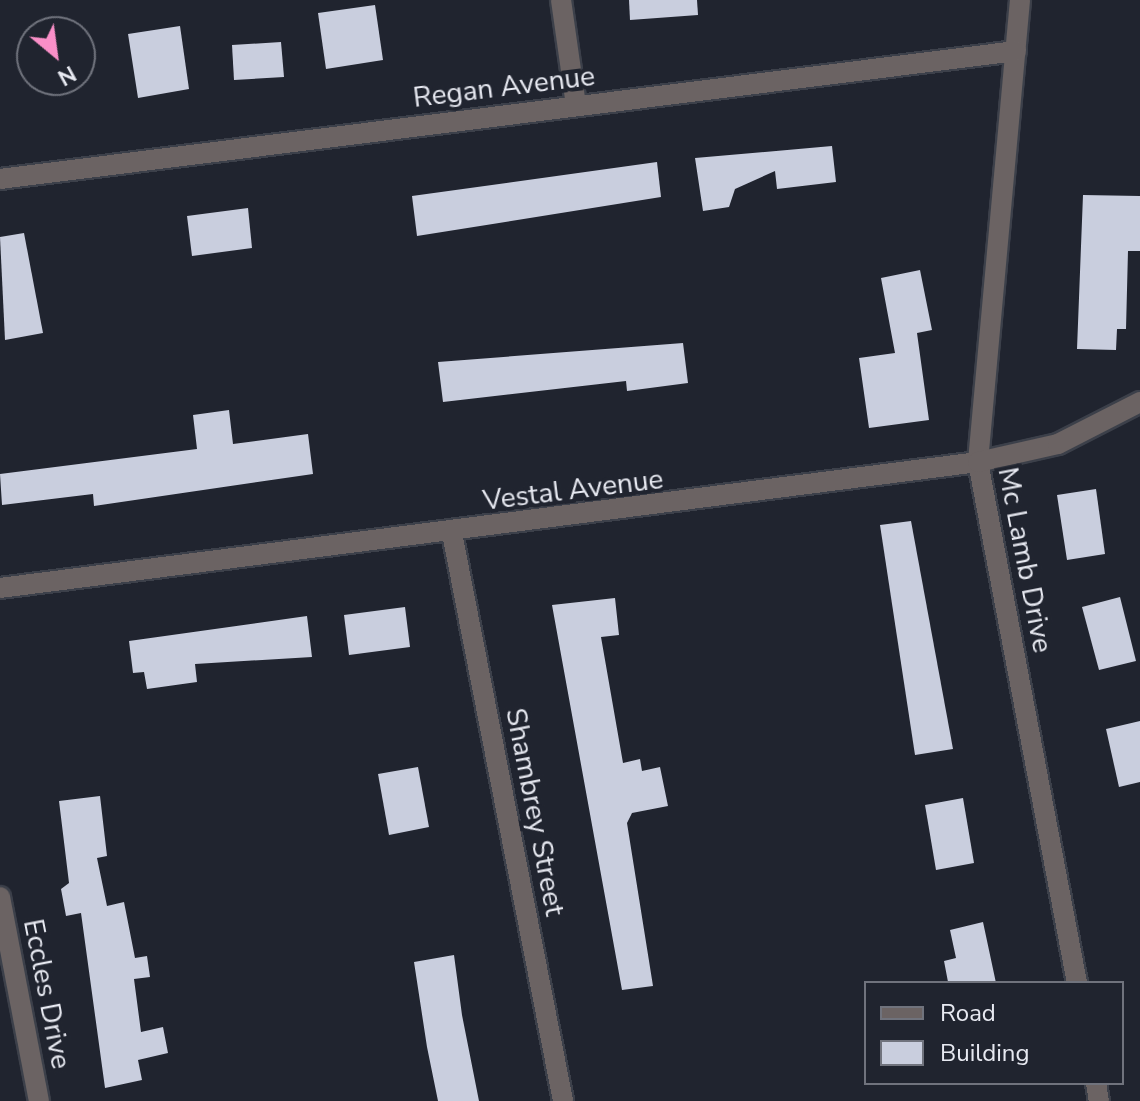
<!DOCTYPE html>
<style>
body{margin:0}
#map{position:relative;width:1140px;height:1101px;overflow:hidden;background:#20242f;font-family:"Nunito Sans",sans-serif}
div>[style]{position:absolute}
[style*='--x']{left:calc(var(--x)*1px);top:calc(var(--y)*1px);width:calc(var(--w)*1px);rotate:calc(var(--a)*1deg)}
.building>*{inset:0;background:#c9cede}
.roads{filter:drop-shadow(2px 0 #3c404a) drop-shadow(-2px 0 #3c404a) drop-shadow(0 2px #3c404a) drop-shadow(0 -2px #3c404a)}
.minor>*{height:20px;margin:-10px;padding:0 10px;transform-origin:10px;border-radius:10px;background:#6b6363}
span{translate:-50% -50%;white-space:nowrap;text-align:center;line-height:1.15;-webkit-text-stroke:8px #20242f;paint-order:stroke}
.street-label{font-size:28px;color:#e7e9f1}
.legend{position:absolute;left:864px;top:981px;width:260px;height:104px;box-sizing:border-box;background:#20242f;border:2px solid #70737d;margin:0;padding:10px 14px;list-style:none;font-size:24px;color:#e7e9f1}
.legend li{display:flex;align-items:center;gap:16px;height:40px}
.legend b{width:40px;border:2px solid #70737d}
.north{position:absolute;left:16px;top:16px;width:80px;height:80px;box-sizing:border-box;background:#20242f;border:2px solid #70737d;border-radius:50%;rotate:151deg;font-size:22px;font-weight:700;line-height:32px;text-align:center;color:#e7e9f1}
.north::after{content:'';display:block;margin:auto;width:28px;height:36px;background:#f98fc8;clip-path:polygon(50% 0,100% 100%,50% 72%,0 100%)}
</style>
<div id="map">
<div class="building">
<div style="clip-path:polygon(629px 0,697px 0,698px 15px,630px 20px)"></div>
<div style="clip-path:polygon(375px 5px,383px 60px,326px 69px,318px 13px)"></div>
<div style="clip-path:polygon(180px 26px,189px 89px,138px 98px,128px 34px)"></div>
<div style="clip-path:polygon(281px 42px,284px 77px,234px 80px,232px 45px)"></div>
<div style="clip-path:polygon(832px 146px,836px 182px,777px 189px,775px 171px,735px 189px,729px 207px,703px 211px,695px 158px)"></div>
<div style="clip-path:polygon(657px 162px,661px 197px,417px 236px,412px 196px)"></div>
<div style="clip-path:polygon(1083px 195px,1140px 196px,1140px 251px,1128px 251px,1126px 329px,1117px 329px,1116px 350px,1077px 349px)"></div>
<div style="clip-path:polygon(248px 208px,252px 248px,192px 256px,187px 216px)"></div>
<div style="clip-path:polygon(24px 233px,43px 333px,5px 340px,0 237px)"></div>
<div style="clip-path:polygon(920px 270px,932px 330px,917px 333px,929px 420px,869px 428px,859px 358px,895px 353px,881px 278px)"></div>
<div style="clip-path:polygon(683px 343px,688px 383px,627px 391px,626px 381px,443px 402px,438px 362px)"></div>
<div style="clip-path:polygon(229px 410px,233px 444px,308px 434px,313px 474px,94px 506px,93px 494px,2px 505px,0 474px,197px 449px,193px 415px)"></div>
<div style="clip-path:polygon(1096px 489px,1105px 554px,1067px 560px,1057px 495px)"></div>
<div style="clip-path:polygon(911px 521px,953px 749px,915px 755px,880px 525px)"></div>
<div style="clip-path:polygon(1120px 597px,1136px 661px,1099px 670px,1082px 607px)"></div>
<div style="clip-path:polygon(615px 598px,619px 635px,601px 637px,623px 763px,640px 759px,642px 771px,660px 767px,668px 806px,632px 813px,627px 823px,653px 986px,622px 990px,552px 605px)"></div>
<div style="clip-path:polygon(405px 607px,410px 647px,349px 655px,344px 615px)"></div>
<div style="clip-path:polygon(307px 616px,312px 657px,195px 664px,197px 682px,147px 689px,144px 672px,133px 673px,129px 641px)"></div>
<div style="clip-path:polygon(1140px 721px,1140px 782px,1119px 787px,1106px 729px)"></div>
<div style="clip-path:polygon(418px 767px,429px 827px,389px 835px,378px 774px)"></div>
<div style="clip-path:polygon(100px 796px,107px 856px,97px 858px,107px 906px,124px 902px,135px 958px,147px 956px,150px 977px,134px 979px,141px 1032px,163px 1027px,168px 1053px,138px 1060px,142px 1080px,105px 1088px,81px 913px,66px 916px,61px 889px,69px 883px,59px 801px)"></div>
<div style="clip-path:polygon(963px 798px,974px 863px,936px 870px,925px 805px)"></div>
<div style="clip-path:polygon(983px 922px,996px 983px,948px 982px,944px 961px,956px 958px,950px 930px)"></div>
<div style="clip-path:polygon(454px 955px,462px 1015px,479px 1101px,438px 1101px,427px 1047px,414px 962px)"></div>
</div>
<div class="roads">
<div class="minor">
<div style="--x:561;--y:0;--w:107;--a:81.9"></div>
<div style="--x:1020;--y:0;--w:464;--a:95.2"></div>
<div style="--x:978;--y:462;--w:530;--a:79.24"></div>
<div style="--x:0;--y:179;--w:1024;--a:-7.18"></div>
<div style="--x:452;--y:533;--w:579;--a:78.94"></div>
<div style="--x:0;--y:588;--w:986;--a:-7.34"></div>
<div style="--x:978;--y:462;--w:82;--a:-12.7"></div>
<div style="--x:1058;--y:444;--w:92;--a:-27.1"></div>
<div style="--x:0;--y:897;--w:208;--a:79.2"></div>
<div style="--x:1096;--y:1083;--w:18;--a:81"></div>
</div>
</div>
<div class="street-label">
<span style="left:504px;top:87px;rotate:-7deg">Regan Avenue</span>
<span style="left:573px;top:490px;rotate:-7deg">Vestal Avenue</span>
<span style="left:1025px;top:560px;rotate:79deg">Mc Lamb Drive</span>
<span style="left:535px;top:812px;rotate:79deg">Shambrey Street</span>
<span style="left:47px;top:994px;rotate:79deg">Eccles Drive</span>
</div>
<ul class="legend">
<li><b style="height:10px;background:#6b6363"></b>Road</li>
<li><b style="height:22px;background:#c9cede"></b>Building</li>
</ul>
<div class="north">N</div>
</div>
